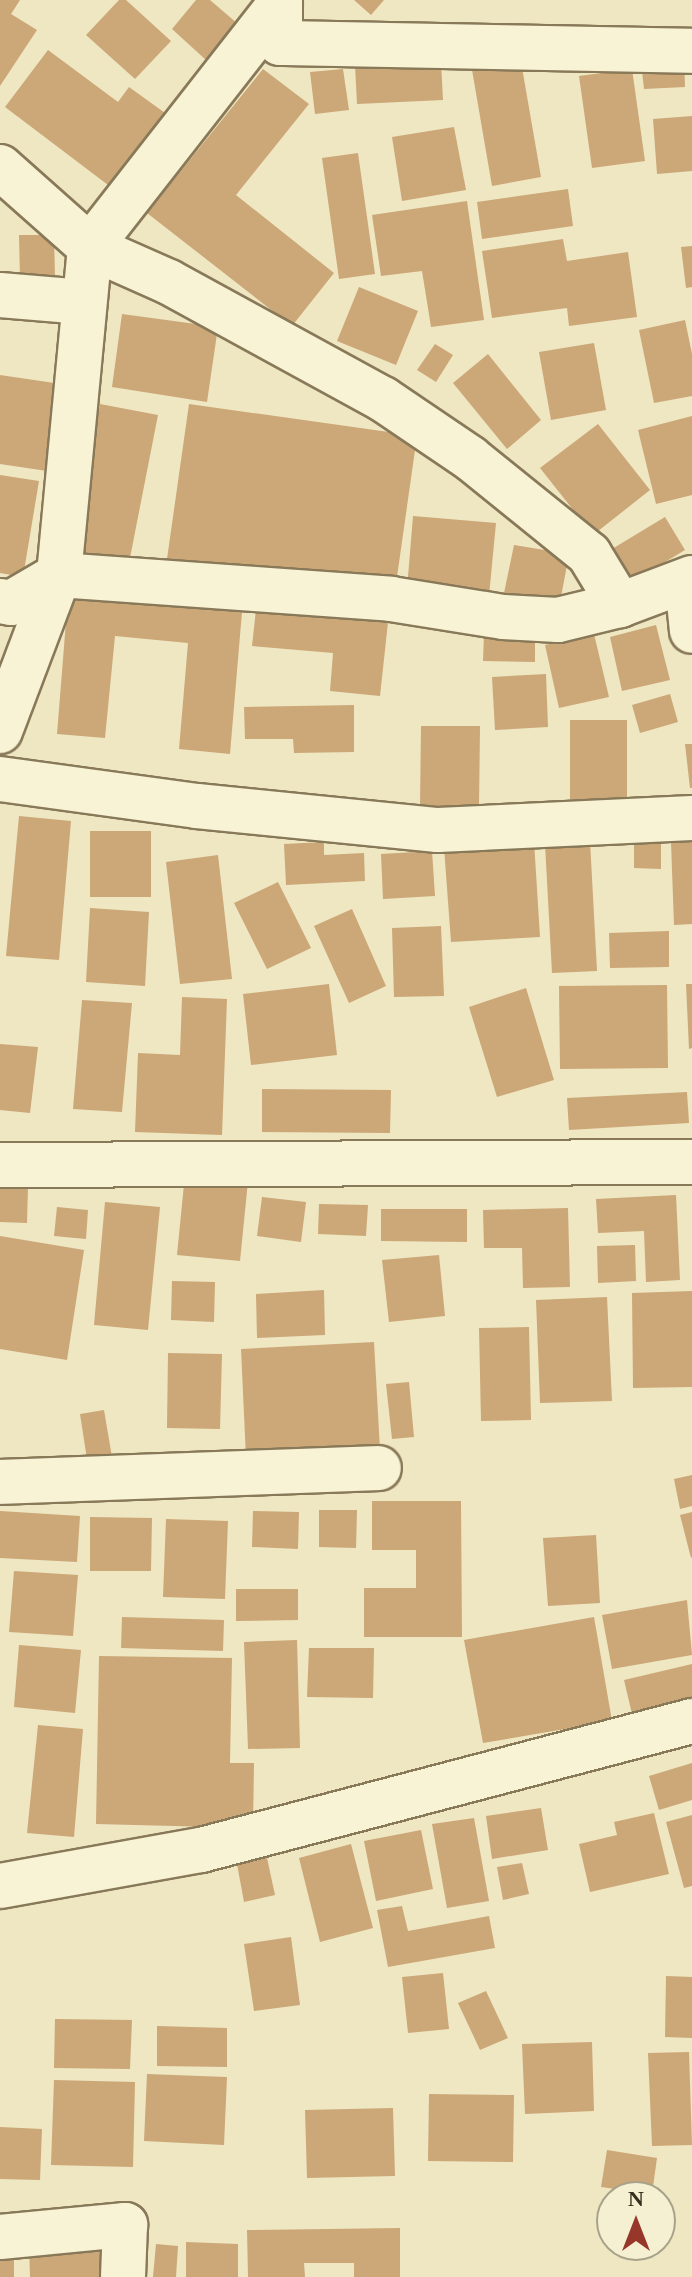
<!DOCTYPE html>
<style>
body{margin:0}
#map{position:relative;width:692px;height:2277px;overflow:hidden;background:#eee7c2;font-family:"Times New Roman",serif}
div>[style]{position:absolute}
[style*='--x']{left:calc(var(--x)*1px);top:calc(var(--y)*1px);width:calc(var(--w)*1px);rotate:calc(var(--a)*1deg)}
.building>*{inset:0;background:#cca778}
.roads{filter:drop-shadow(2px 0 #887959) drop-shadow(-2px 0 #887959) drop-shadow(0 2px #887959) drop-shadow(0 -2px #887959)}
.minor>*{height:44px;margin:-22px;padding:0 22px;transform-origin:22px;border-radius:22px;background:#f9f3d5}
span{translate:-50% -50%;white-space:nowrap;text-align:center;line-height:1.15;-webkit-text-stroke:6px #f5f0d2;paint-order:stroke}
.north{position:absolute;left:596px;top:2181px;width:80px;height:80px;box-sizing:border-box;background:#f5f0d2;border:2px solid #a9a28a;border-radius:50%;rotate:0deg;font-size:22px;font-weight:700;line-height:32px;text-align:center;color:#382e1e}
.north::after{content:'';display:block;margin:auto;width:28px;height:36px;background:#973729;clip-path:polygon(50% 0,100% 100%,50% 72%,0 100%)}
</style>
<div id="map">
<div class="building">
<div style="clip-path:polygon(0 0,20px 0,11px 14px,37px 30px,0 86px)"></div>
<div style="clip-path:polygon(119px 0,126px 0,171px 41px,135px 79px,86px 35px)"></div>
<div style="clip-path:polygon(196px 0,210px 0,238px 24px,206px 60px,172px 29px)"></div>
<div style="clip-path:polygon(354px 0,384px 0,371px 15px)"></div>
<div style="clip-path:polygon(48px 50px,118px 102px,129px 87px,172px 118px,116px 191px,5px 107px)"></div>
<div style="clip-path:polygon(520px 56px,541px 177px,492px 186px,471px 64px)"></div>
<div style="clip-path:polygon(684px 60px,685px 87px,644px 89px,641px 62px)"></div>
<div style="clip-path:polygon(441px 62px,443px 100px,357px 104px,355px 65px)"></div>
<div style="clip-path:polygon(263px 69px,309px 104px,236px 195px,334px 273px,292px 326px,147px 213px)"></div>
<div style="clip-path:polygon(343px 69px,349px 110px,315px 114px,310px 72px)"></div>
<div style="clip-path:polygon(632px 69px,645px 161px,592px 168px,579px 76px)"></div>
<div style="clip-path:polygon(692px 116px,692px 171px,657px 174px,653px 119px)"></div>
<div style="clip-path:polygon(454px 127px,466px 190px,402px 201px,392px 137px)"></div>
<div style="clip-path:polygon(358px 153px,375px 274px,339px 279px,322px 158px)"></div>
<div style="clip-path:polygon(568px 189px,573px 226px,482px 239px,477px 202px)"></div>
<div style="clip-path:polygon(467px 201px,484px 320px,431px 327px,422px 271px,381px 276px,372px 215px)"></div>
<div style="clip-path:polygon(19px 235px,54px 235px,55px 277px,20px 277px)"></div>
<div style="clip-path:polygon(563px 239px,567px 261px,628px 252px,637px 317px,569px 326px,567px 308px,492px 318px,482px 251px)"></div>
<div style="clip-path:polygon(692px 246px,692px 287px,686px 288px,681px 247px)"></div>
<div style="clip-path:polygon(359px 287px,418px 311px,396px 365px,337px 341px)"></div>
<div style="clip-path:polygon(122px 314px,218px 327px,207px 402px,112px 387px)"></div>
<div style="clip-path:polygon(685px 320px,692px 354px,692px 396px,654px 403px,639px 330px)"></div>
<div style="clip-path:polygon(594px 343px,606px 410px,551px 420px,539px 352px)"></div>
<div style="clip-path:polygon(435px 344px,453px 355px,436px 382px,417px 370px)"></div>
<div style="clip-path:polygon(488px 354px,541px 420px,507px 449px,453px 383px)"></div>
<div style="clip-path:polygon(0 375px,61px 384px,47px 471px,0 464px)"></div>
<div style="clip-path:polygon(100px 404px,158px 415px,128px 568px,70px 557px)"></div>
<div style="clip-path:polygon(189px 404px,417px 436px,395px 591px,167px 559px)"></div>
<div style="clip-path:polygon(692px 416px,692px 495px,656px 504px,638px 430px)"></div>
<div style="clip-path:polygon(598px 424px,650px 490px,593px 535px,540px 468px)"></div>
<div style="clip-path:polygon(0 475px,39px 481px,23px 577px,0 573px)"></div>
<div style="clip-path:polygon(413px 516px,496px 523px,489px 596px,407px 589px)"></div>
<div style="clip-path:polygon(665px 517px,685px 550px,627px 585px,607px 552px)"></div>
<div style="clip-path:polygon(514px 545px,569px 554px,559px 608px,503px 598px)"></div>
<div style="clip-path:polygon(69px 584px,243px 600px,230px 754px,179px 749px,188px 643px,115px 636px,105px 738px,57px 734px)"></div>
<div style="clip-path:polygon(257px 600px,389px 613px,380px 696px,330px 691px,333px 653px,252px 646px)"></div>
<div style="clip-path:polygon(656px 625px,670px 680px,622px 691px,610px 637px)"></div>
<div style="clip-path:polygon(484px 634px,535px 635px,535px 662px,483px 661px)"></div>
<div style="clip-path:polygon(594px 634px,609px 697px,559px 708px,545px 645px)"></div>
<div style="clip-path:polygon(546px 674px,548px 727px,495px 730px,492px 677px)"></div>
<div style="clip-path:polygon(670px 694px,678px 722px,640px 733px,632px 705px)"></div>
<div style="clip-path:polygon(354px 705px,354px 752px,294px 753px,293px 739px,245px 739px,244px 707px)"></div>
<div style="clip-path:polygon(570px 720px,627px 720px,627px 799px,570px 799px)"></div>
<div style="clip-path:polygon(421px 726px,480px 726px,479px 806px,420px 806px)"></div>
<div style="clip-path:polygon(685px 744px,692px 744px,692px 788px,690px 788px)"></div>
<div style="clip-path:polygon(19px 816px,71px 821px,59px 960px,6px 956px)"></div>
<div style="clip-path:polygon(90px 831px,151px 831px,151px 897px,90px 897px)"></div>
<div style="clip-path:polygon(634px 839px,661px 839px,661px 869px,634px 868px)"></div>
<div style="clip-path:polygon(534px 841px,540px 937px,451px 942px,444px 847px)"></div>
<div style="clip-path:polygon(590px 841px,597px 971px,552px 973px,545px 844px)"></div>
<div style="clip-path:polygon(324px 842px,324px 855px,364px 853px,365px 881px,286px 885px,284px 844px)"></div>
<div style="clip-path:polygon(671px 842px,692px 842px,692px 924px,674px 925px)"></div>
<div style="clip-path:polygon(432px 851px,435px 896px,383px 899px,381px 854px)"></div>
<div style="clip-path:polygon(218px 855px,232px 979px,180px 984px,166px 862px)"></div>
<div style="clip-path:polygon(278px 882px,311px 948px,267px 969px,234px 903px)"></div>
<div style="clip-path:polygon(90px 908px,149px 912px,145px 986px,86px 982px)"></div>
<div style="clip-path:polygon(352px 909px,386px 986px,349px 1003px,314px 926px)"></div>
<div style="clip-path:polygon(441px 926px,444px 996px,394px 997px,392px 928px)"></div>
<div style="clip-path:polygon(669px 931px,669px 967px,610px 968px,609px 933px)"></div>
<div style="clip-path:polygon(329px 984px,337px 1055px,251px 1065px,243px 994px)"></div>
<div style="clip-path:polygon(686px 984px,692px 984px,692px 1048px,689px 1049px)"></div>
<div style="clip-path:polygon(667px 985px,668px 1068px,560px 1069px,559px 986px)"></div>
<div style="clip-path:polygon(526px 988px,554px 1080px,497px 1097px,469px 1007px)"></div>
<div style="clip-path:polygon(182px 997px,227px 999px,222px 1135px,135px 1132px,138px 1053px,180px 1055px)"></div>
<div style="clip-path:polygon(82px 1000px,132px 1003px,122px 1112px,73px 1109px)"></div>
<div style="clip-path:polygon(0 1044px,38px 1047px,30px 1113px,0 1110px)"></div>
<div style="clip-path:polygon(262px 1089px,391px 1090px,390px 1133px,262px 1132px)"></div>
<div style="clip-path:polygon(687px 1092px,689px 1123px,569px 1130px,567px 1098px)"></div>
<div style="clip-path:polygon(185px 1174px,248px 1181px,240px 1261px,177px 1255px)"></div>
<div style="clip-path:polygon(0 1186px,28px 1187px,27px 1223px,0 1222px)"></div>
<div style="clip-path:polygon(676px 1195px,680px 1280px,646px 1282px,644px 1231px,598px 1233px,596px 1199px)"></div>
<div style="clip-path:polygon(262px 1197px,306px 1202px,301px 1242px,257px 1236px)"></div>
<div style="clip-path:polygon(105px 1202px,160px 1207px,148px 1330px,94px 1325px)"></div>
<div style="clip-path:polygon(319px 1204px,368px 1205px,366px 1236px,318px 1234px)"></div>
<div style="clip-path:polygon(57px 1207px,88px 1210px,86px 1239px,54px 1236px)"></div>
<div style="clip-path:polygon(568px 1208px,570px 1287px,523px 1288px,522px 1248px,484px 1248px,483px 1210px)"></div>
<div style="clip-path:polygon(381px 1209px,467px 1209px,467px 1242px,381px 1241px)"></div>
<div style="clip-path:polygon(0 1236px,84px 1250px,67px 1360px,0 1349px)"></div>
<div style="clip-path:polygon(635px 1245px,636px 1281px,598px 1283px,597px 1246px)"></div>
<div style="clip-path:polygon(439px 1255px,445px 1316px,389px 1322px,382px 1260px)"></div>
<div style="clip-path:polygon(172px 1281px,215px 1282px,214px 1322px,171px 1320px)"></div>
<div style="clip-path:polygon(324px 1290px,325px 1335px,257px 1338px,256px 1294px)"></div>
<div style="clip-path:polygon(692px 1291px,692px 1387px,633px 1388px,632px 1293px)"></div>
<div style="clip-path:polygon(607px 1297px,612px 1401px,540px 1403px,536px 1300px)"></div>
<div style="clip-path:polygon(529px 1327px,531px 1420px,481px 1421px,479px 1328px)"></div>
<div style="clip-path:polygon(374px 1342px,380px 1450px,246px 1458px,241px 1349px)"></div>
<div style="clip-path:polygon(168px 1353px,222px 1354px,220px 1429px,167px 1428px)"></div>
<div style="clip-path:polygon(409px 1382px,414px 1437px,392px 1439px,386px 1384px)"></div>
<div style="clip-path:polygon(104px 1410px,114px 1469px,89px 1472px,80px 1414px)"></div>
<div style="clip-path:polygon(692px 1475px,692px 1506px,680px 1509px,674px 1479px)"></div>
<div style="clip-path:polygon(372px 1501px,461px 1501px,462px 1637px,364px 1637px,364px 1588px,416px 1588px,416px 1550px,372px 1550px)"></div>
<div style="clip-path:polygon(319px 1510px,357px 1510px,356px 1548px,319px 1547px)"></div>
<div style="clip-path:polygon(0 1511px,80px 1516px,77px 1562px,0 1558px)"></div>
<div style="clip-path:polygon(253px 1511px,299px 1512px,298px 1549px,252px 1547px)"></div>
<div style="clip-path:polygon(692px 1512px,692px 1557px,691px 1558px,680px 1515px)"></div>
<div style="clip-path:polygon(90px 1517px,152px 1518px,151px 1571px,90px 1571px)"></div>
<div style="clip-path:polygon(166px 1519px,228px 1521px,225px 1599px,163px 1597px)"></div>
<div style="clip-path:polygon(596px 1535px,600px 1603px,548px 1606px,543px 1538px)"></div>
<div style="clip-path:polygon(14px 1571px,78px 1575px,73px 1636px,9px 1632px)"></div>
<div style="clip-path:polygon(236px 1589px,298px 1589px,298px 1620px,236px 1621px)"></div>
<div style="clip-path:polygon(687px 1600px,692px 1655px,612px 1669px,602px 1615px)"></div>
<div style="clip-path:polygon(122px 1617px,224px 1620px,223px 1651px,121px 1648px)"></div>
<div style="clip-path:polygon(594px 1617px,612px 1721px,483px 1743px,464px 1640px)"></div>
<div style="clip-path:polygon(297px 1640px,300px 1748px,248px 1749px,244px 1642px)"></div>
<div style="clip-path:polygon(19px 1645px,81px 1650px,75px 1713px,14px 1707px)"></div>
<div style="clip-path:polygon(309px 1648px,374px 1648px,373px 1698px,307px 1697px)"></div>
<div style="clip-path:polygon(99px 1656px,232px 1658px,230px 1763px,254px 1763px,253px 1828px,96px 1824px)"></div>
<div style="clip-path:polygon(692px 1664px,692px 1700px,632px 1714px,624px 1680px)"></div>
<div style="clip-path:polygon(38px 1725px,83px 1729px,74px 1837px,27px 1833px)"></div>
<div style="clip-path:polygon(692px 1763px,692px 1800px,659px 1810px,649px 1776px)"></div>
<div style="clip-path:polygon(541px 1808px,548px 1850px,492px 1859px,486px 1816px)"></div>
<div style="clip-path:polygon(654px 1813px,669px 1874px,590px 1892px,579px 1844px,617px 1835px,614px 1822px)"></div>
<div style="clip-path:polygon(692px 1815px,692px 1886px,684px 1888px,666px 1822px)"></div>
<div style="clip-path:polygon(474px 1818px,489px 1901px,447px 1908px,432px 1824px)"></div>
<div style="clip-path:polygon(421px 1830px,433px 1889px,376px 1901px,364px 1841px)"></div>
<div style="clip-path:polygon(351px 1844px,373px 1928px,320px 1942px,299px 1858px)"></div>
<div style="clip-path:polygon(267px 1858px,275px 1895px,244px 1902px,237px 1864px)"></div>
<div style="clip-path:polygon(522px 1863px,529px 1894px,503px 1900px,497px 1867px)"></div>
<div style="clip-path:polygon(402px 1906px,408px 1931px,489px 1916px,495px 1948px,388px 1967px,377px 1910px)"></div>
<div style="clip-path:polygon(291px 1937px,300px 2005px,254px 2011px,244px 1944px)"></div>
<div style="clip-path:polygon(443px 1973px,449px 2029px,408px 2033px,402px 1977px)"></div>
<div style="clip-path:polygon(666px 1976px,692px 1977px,692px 2038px,665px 2037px)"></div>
<div style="clip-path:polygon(486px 1991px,508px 2038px,480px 2050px,458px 2003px)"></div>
<div style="clip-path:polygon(55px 2019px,132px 2020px,130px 2069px,54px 2068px)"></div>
<div style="clip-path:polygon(157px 2026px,227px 2028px,227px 2067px,157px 2066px)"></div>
<div style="clip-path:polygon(592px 2042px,594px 2111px,525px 2114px,522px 2044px)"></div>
<div style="clip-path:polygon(689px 2052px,692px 2145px,652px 2146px,648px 2053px)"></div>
<div style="clip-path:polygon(147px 2074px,227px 2077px,224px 2145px,144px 2141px)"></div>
<div style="clip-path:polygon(54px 2080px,135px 2082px,133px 2167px,51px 2165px)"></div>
<div style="clip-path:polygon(429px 2094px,514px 2095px,513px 2162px,428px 2161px)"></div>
<div style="clip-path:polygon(393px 2108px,395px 2176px,307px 2178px,305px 2110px)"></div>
<div style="clip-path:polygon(0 2127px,42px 2129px,40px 2180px,0 2179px)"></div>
<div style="clip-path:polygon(607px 2150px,657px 2158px,652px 2194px,601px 2187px)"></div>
<div style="clip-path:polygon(400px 2228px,400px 2277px,354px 2277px,354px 2263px,304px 2263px,305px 2277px,248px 2277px,247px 2230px)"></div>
<div style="clip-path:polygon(106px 2242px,107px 2277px,30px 2277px,29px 2245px)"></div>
<div style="clip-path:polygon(186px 2242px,238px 2244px,238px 2277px,186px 2277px)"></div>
<div style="clip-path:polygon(156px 2244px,178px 2246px,176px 2277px,153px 2277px)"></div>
<div style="clip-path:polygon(0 2248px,14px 2248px,14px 2277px,0 2277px)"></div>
</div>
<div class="roads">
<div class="minor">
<div style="--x:280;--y:0;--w:43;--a:90"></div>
<div style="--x:280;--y:43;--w:412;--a:1.1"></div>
<div style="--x:0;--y:167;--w:120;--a:41.6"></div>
<div style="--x:90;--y:247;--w:86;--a:23.9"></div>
<div style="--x:169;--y:282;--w:244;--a:28.7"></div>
<div style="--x:383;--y:399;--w:105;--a:34.1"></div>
<div style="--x:470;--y:458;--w:153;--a:38.9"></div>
<div style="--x:589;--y:554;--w:60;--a:58.7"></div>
<div style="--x:0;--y:295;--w:84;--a:4.8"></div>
<div style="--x:687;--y:582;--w:49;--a:84.2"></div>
<div style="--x:0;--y:601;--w:11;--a:10"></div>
<div style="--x:11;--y:603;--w:56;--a:-30.3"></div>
<div style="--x:59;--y:575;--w:333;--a:4.1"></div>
<div style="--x:391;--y:599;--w:113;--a:9.1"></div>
<div style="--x:503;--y:617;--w:55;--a:3.1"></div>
<div style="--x:558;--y:620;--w:64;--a:-13.6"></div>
<div style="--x:620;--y:605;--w:77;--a:-20.6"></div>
<div style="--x:0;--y:731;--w:167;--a:-69.3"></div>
<div style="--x:59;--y:575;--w:329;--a:-84.6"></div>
<div style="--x:90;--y:247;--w:308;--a:-52"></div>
<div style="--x:0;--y:779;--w:199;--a:7.8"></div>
<div style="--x:197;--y:806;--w:242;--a:5.7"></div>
<div style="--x:438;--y:830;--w:254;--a:-2.7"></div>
<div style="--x:0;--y:1165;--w:692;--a:-0.25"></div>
<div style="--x:0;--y:1482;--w:379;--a:-2.1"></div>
<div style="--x:0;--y:1886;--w:204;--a:-10.2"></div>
<div style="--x:201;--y:1850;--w:508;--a:-14.72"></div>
<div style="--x:0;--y:2237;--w:126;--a:-5.5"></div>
<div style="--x:125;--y:2225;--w:52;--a:92.2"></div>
</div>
</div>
<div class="north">N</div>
</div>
